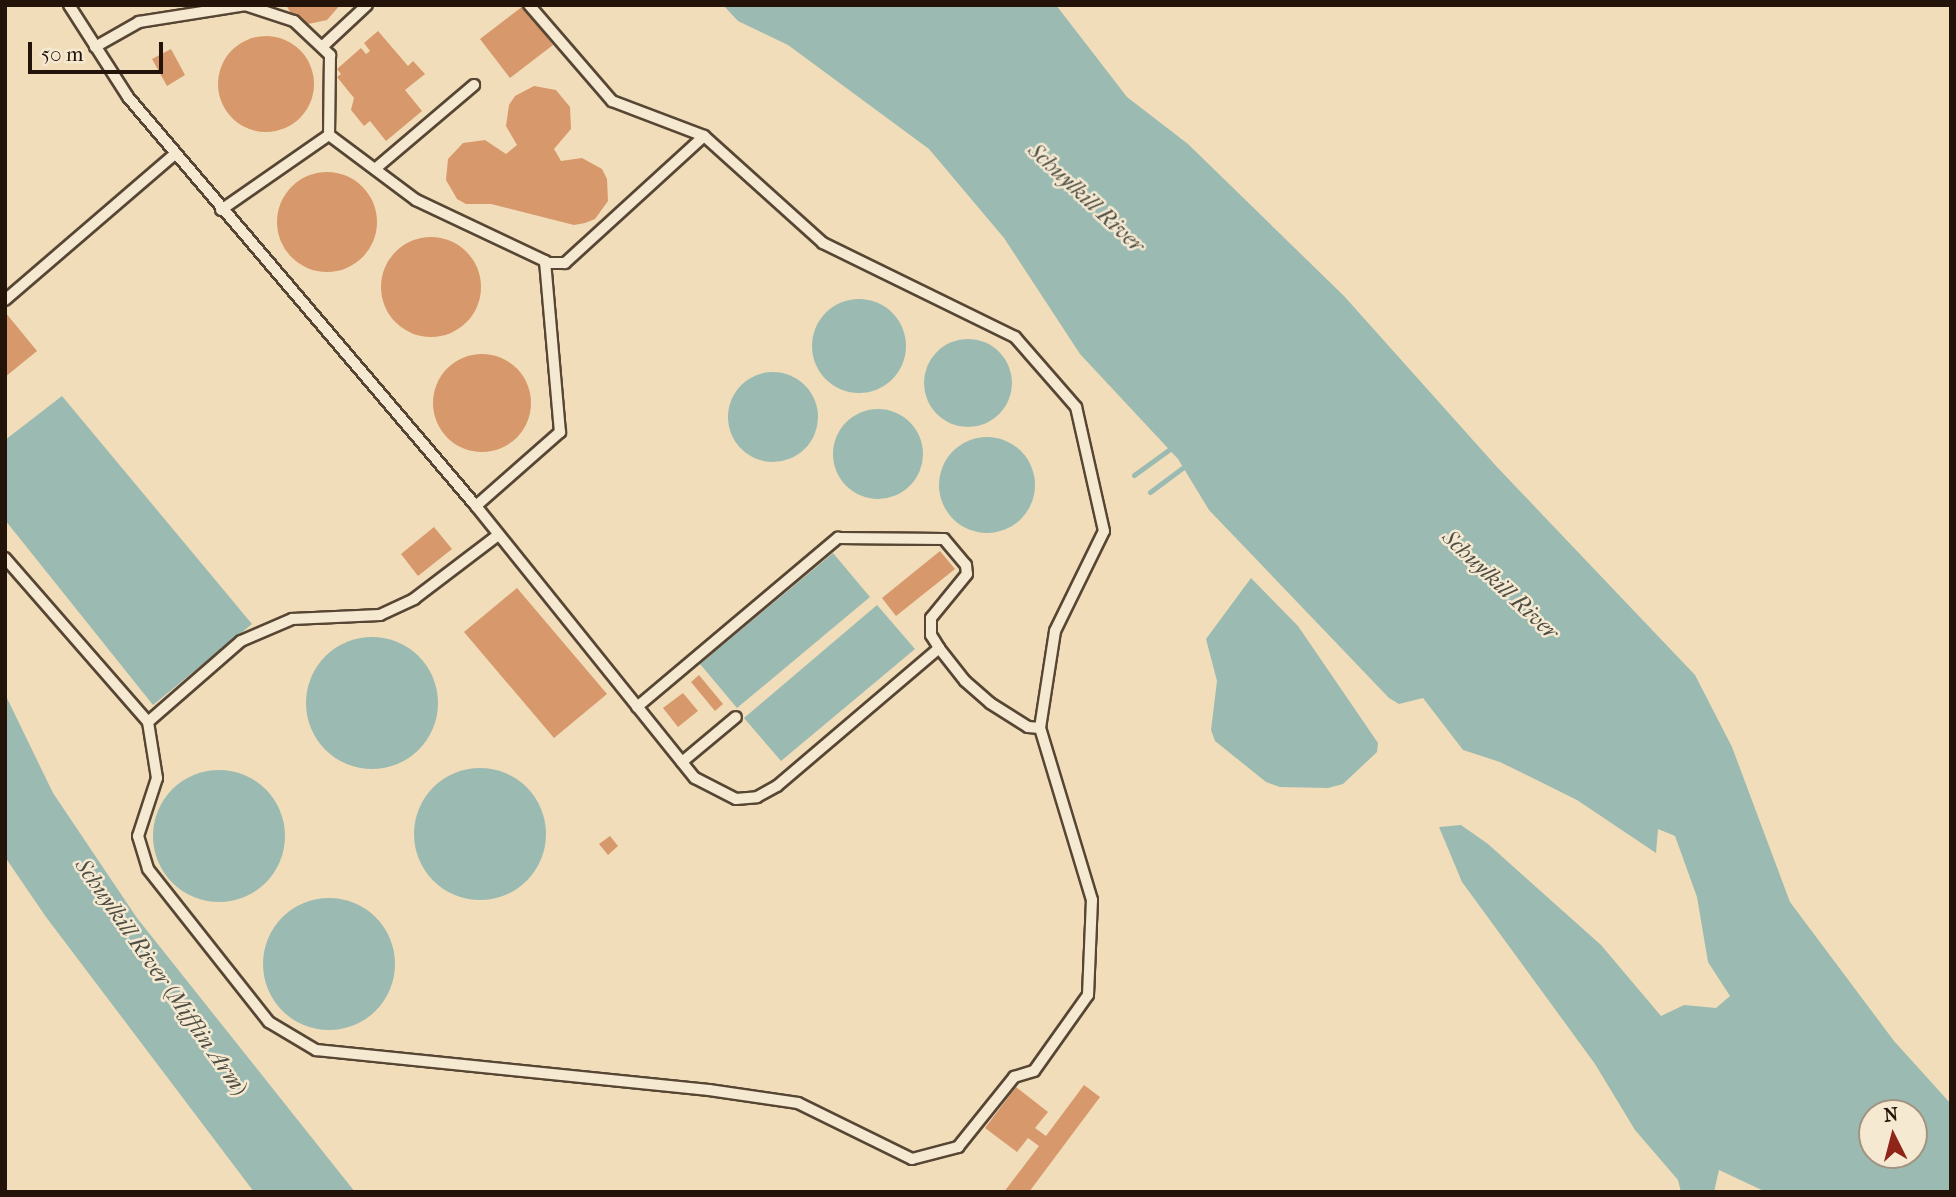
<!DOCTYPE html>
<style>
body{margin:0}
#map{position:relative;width:1956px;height:1197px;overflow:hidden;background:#f1ddb9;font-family:"IM FELL French Canon",serif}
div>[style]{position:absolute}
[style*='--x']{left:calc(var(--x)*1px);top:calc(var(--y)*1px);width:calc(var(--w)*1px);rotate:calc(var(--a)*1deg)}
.water>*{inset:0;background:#9bbbb2}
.round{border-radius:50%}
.stream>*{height:5px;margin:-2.5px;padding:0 2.5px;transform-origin:2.5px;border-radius:2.5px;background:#9bbbb2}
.building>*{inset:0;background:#d7986c}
.roads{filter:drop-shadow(2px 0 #574634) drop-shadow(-2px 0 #574634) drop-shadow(0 2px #574634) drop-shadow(0 -2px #574634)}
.service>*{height:10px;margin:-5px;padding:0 5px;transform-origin:5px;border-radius:5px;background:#f6e9d2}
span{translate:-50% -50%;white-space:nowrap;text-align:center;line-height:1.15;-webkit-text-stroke:5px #f6e9d2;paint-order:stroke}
.water-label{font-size:23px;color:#4e4e44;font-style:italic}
.frame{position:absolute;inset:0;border:7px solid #241308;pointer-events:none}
.north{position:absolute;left:1858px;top:1099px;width:70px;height:70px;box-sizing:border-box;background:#f6e9d2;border:2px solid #a29381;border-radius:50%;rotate:354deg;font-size:19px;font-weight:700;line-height:28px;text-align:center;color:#241308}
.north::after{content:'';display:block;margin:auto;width:24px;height:32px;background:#8f2418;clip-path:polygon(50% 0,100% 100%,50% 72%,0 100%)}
.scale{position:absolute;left:28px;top:42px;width:135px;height:32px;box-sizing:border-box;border:4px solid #241308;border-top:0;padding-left:9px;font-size:21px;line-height:24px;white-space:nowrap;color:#241308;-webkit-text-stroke:5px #f6e9d2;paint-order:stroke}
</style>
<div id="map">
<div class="water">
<div style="clip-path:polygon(evenodd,723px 5px,1056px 5px,1127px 97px,1188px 144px,1344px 296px,1497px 467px,1695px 675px,1732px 747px,1790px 902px,1894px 1041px,1951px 1104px,1951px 1192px,1766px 1192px,1719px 1170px,1714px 1192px,1681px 1192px,1678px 1180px,1635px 1130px,1595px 1064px,1462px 882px,1439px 827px,1461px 825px,1488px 844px,1601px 945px,1661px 1016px,1684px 1005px,1716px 1008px,1730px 996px,1708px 962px,1697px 897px,1675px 836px,1658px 829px,1656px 853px,1577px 800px,1500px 762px,1463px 750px,1423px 698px,1399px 704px,1389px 698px,1209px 510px,1178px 459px,1080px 354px,1004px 238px,929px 149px,788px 45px,738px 21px,723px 5px,1872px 1113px,1914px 1113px,1914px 1155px,1872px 1155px,1872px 1113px)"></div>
<div class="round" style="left:812px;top:299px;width:94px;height:94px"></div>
<div class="round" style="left:924px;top:339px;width:88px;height:88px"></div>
<div class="round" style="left:728px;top:372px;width:90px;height:90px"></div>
<div style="clip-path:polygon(62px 396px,252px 624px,153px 705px,5px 520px,5px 440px)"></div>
<div class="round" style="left:833px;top:409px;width:90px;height:90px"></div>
<div class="round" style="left:939px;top:437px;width:96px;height:96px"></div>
<div style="clip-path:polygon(833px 553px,870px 597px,737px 708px,700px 664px)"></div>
<div style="clip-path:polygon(1251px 578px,1298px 626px,1378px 743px,1377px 752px,1343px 784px,1328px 788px,1280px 787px,1266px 782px,1215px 741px,1211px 730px,1217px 681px,1206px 639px)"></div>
<div style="clip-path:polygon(877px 605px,915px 649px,781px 761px,744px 718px)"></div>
<div class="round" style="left:306px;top:637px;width:132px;height:132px"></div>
<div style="clip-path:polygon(5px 694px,53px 793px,137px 918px,355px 1192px,254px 1192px,46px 917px,5px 857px)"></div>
<div class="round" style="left:414px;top:768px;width:132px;height:132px"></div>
<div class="round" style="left:153px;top:770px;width:132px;height:132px"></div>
<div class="round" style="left:263px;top:898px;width:132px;height:132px"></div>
</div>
<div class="stream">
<div style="--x:1134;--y:475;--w:49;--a:-35.9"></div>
<div style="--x:1150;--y:492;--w:49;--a:-36.6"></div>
</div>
<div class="building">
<div style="clip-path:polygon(286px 5px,340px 5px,327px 20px,308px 24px,292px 15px)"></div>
<div style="clip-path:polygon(523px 6px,553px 45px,510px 78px,480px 39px)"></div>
<div style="clip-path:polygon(378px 31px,408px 66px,413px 61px,425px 74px,405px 90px,422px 111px,386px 141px,370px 121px,364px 126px,351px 110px,354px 98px,337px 77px,341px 74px,337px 69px,361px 48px,366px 54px,370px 51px,364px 43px)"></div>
<div class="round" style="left:218px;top:36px;width:96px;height:96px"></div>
<div style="clip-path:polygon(171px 49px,185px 75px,167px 86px,152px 59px)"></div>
<div style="clip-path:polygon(534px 86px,556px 90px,570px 107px,571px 129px,554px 149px,561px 161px,582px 158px,602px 169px,607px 179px,608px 201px,595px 219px,585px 223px,574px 225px,491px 204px,466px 204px,457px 199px,446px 180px,448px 159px,463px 143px,485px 140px,506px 154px,517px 145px,506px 126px,509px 105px,515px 96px)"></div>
<div class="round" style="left:277px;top:172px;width:100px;height:100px"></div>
<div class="round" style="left:381px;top:237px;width:100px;height:100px"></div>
<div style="clip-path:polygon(5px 312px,37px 351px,5px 377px)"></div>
<div class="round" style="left:433px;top:354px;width:98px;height:98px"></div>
<div style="clip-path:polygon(434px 527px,452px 549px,418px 576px,401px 554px)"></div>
<div style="clip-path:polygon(940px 551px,955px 569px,896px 616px,882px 598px)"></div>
<div style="clip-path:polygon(517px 588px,607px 694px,554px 738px,464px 632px)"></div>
<div style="clip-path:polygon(699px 675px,723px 704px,715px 711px,691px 682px)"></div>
<div style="clip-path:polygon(683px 693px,698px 711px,678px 727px,663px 708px)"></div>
<div style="clip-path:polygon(610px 836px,618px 846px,608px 855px,599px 844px)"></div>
<div style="clip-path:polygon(1084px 1085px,1100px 1097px,1029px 1192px,1004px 1192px,1039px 1146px,1028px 1138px,1017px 1152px,985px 1128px,1016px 1087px,1048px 1112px,1035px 1128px,1046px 1136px)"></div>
</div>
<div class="roads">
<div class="service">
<div style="--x:69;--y:5;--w:109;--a:57.3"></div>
<div style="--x:128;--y:97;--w:537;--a:49.61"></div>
<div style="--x:476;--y:506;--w:349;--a:51.2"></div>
<div style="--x:695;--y:778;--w:46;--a:27.1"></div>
<div style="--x:736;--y:799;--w:21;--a:-5"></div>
<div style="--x:757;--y:797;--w:23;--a:-29"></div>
<div style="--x:777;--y:786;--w:213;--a:-40.4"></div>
<div style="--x:939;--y:648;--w:42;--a:51.8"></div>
<div style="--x:965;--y:681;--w:33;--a:41"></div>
<div style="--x:990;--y:703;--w:45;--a:32.3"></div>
<div style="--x:1028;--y:727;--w:12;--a:5"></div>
<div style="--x:245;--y:5;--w:52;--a:18.1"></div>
<div style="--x:294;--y:21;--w:50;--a:43.4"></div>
<div style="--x:330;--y:55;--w:80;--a:90.7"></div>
<div style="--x:323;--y:46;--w:60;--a:-43"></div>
<div style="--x:95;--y:47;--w:51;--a:-29.6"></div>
<div style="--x:139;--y:22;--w:108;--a:-9"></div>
<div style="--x:375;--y:169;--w:130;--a:-40.3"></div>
<div style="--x:221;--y:210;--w:131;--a:-34.8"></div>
<div style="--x:329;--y:135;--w:109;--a:36.8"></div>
<div style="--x:416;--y:200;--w:143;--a:25.3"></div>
<div style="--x:545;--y:261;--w:172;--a:85"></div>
<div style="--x:560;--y:432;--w:112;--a:138.6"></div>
<div style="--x:545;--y:263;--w:20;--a:0"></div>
<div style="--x:565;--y:263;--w:188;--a:-42.4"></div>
<div style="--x:5;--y:300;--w:224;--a:-40.7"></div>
<div style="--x:5;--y:558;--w:218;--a:48.9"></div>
<div style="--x:148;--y:722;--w:57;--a:80.9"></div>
<div style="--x:157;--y:778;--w:61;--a:108.1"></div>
<div style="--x:138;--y:836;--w:34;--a:73"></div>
<div style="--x:148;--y:869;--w:195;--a:51.7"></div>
<div style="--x:269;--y:1022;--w:55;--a:30.8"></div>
<div style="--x:316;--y:1050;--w:395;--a:5.8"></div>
<div style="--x:709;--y:1090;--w:90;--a:8.3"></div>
<div style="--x:798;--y:1103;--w:127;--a:26.2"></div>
<div style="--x:912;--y:1159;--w:48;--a:-14.6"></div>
<div style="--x:958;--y:1147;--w:90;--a:-51.3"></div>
<div style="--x:1014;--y:1077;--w:21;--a:-17"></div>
<div style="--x:1034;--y:1071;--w:93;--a:-54.6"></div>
<div style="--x:1088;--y:995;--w:95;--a:-87.6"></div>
<div style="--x:1092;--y:900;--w:180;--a:-106.8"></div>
<div style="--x:1040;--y:728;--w:98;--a:-81.2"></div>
<div style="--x:1055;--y:631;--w:111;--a:-63.9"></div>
<div style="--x:1104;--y:531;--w:127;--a:-102.7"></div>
<div style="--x:1076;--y:407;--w:93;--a:-131.1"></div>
<div style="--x:1015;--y:337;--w:214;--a:-153.9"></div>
<div style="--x:823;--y:243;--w:160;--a:-138"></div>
<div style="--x:704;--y:136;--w:98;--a:-159.2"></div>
<div style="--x:612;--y:101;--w:127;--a:-130.8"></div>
<div style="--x:637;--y:707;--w:263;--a:-40.1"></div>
<div style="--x:838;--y:538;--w:106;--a:0.5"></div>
<div style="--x:944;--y:539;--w:34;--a:50"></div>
<div style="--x:966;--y:565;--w:9;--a:84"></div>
<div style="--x:967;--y:574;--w:57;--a:129.3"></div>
<div style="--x:931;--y:618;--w:17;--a:90"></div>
<div style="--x:931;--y:635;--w:15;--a:58"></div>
<div style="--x:148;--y:722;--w:123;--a:-41.1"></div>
<div style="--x:241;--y:641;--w:56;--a:-23.3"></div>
<div style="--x:292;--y:619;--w:88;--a:-2.6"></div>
<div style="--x:380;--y:615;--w:38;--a:-25"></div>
<div style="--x:414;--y:599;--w:104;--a:-37.2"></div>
<div style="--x:682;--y:762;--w:70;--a:-39.8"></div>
</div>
</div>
<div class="water-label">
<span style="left:1086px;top:198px;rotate:43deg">Schuylkill River</span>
<span style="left:1500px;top:585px;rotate:43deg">Schuylkill River</span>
<span style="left:161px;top:977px;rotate:55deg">Schuylkill River (Mifflin Arm)</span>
</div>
<div class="frame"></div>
<div class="north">N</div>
<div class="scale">50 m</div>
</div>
